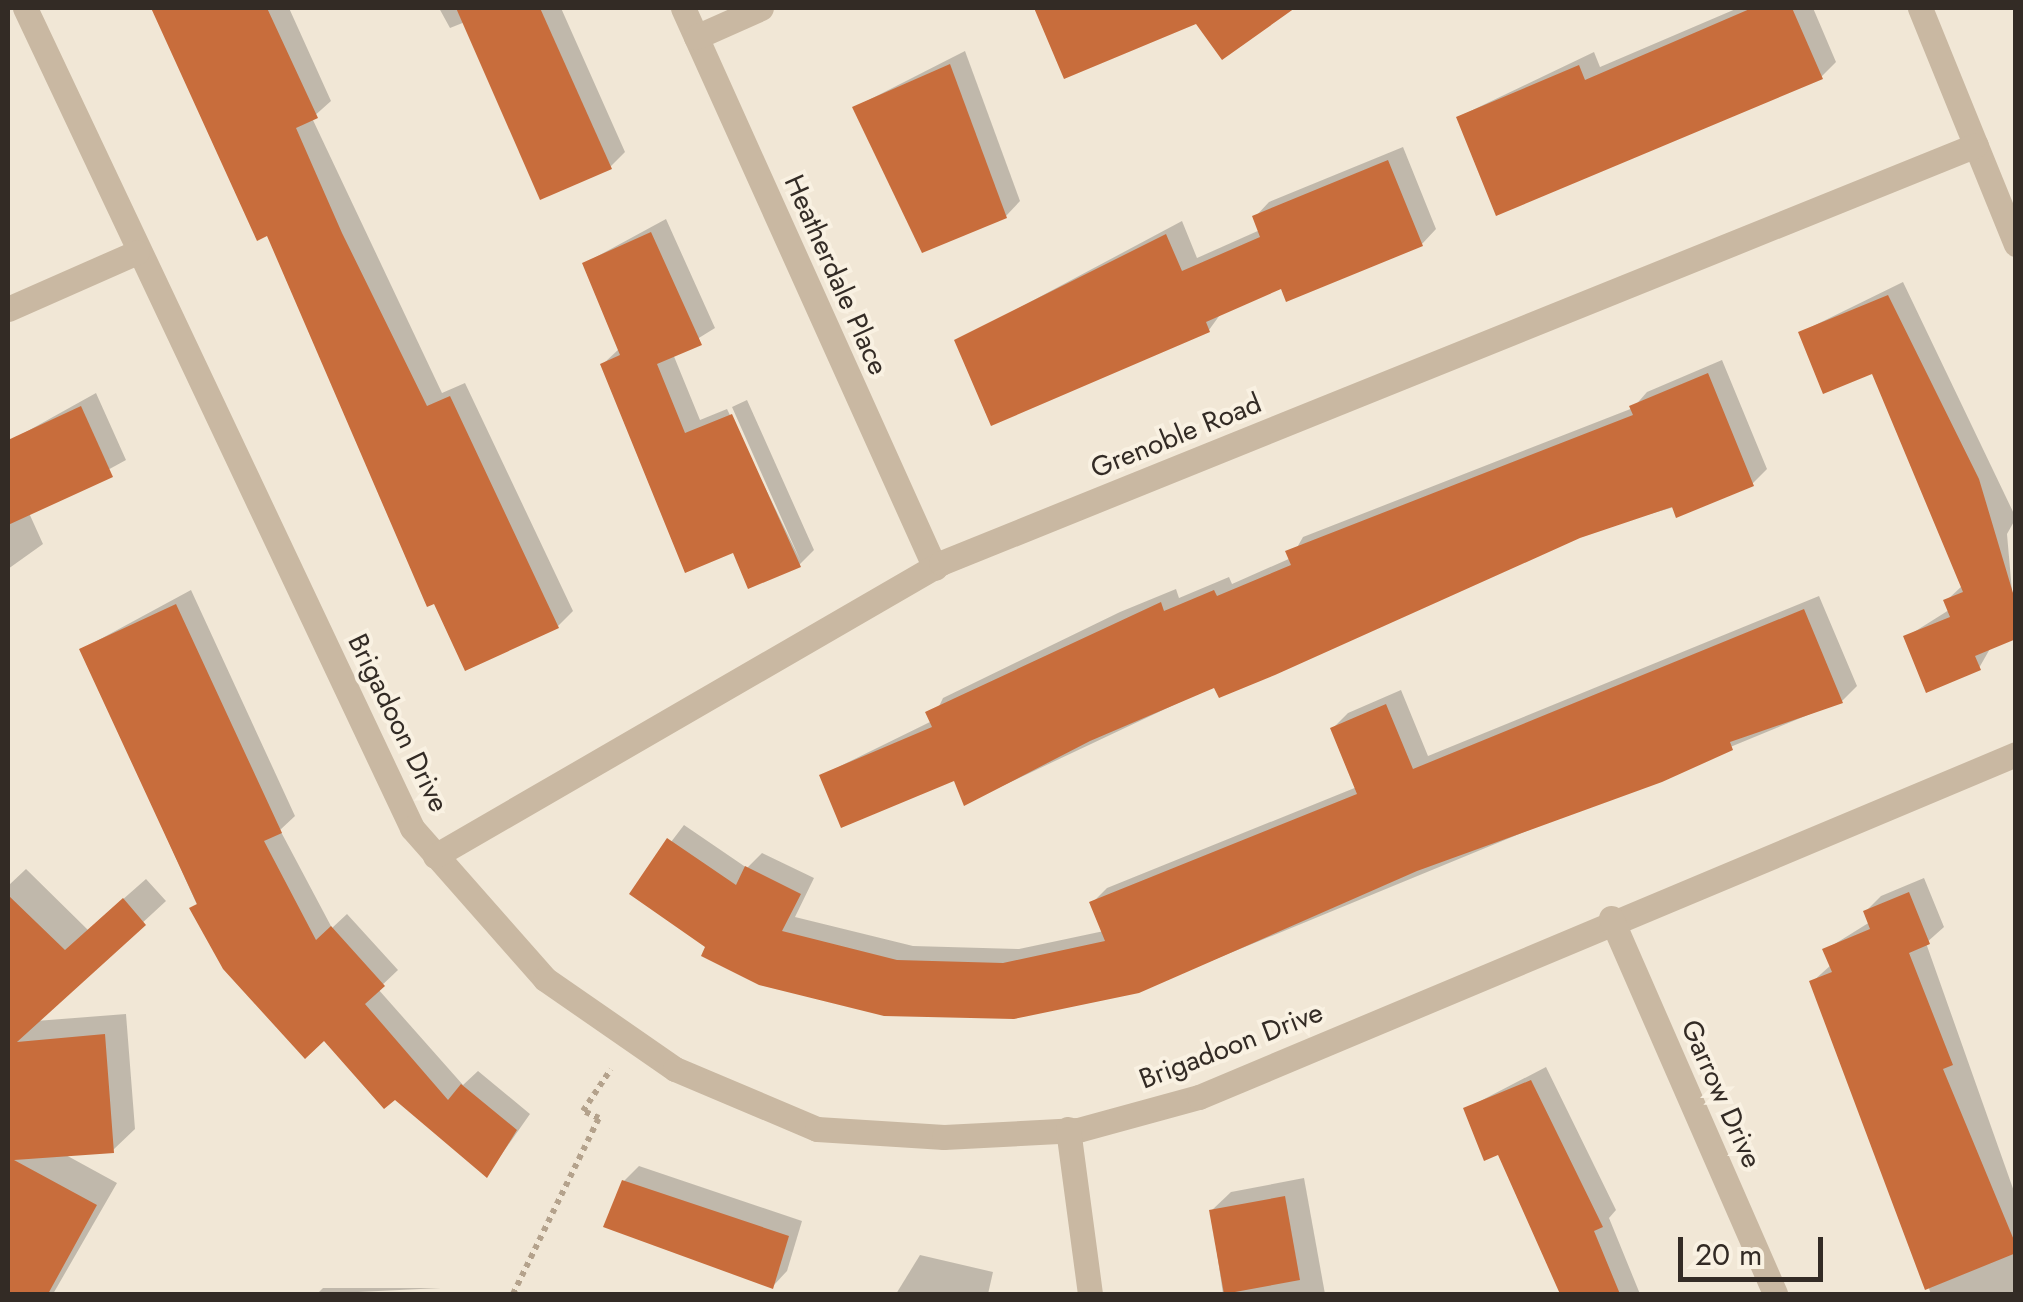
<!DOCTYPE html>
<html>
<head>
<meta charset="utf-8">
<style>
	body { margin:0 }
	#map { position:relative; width:2023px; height:1302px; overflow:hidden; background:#f1e7d6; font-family:Jost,sans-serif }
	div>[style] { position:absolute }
	.shadow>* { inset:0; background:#0003 }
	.building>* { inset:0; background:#c86d3c }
	.path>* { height:6px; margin-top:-3px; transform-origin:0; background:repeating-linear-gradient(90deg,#b4a28c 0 5px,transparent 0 10px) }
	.minor>* { height:25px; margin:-12.5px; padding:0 12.5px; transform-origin:12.5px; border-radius:12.5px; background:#c9b8a2 }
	span { translate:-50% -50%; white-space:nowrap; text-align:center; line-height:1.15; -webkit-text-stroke:8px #f9f1e2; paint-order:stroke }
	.street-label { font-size:28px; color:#332b25 }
	.frame { position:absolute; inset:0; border:10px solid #332b25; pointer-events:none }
	.scale { position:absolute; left:1678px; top:1237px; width:145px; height:45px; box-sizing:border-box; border:5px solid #332b25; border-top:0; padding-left:12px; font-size:30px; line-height:35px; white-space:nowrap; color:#332b25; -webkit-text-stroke:8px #f9f1e2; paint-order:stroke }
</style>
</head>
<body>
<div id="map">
	<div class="shadow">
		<i style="clip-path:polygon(159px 8px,289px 8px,331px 101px,312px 118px,442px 393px,465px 383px,573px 611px,558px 626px,269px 233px,259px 237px)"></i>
		<i style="clip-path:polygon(439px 8px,561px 8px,625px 152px,610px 167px,465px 22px,450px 28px)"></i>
		<i style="clip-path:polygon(1048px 8px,1149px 8px,1158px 29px,1040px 16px)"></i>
		<i style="clip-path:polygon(1187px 8px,1290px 8px,1223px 57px)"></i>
		<i style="clip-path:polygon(1738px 8px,1813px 8px,1836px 62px,1821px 77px,1458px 117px,1594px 52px,1600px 67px)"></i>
		<i style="clip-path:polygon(965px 51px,1020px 201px,1006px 216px,855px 107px)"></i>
		<i style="clip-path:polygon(1403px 147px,1436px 229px,1422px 244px,1282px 286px,1222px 312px,1209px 330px,957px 341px,1182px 221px,1197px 258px,1260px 230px,1255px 217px,1269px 202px)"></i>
		<i style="clip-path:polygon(666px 219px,715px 328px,673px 354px,700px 420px,727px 409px,801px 562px,732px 407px,747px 400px,814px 550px,799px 565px,735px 550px,603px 364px,620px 348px,585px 263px)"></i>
		<i style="clip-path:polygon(1903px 282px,2016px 518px,2007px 534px,2016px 637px,1991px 647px,1979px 668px,1906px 637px,1949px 610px,1946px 601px,1963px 585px,1874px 371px,1801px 332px)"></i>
		<i style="clip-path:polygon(1722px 360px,1767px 469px,1752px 484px,1579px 535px,1216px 685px,966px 803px,955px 778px,822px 775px,932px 721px,943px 698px,1120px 612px,1176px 589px,1179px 598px,1229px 577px,1232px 584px,1291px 558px,1303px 537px,1633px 408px,1647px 392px)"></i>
		<i style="clip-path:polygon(96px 393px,126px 460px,29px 513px,43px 544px,8px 569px,8px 442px)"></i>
		<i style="clip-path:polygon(191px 590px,295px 816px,280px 830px,332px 928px,347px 914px,398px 970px,378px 989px,463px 1085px,478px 1071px,530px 1114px,487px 1175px,325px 1037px,225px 967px,82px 649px)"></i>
		<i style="clip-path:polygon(1819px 596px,1857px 686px,1842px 701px,1138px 991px,708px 946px,632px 893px,684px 825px,747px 868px,762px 853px,814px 878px,795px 917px,913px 946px,1019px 949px,1104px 931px,1092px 903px,1107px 888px,1357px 787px,1333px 728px,1348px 713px,1401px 690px,1428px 756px)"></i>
		<i style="clip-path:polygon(26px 869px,88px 930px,146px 879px,166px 901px,36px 1021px,126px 1014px,135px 1129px,113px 1150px,64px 1154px,117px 1183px,53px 1294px,8px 1293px,8px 886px)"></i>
		<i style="clip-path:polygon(1924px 878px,1944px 927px,1926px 943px,2016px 1197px,2016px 1294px,1931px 1294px,1812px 982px,1831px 965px,1825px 950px,1870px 922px,1866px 911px,1881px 896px)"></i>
		<i style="clip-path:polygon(1546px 1067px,1616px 1210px,1609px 1218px,1640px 1294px,1566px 1294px,1499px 1152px,1465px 1109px)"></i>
		<i style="clip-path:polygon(639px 1166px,802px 1221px,787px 1271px,773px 1286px,624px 1181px)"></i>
		<i style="clip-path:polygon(1304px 1178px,1325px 1294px,1223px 1294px,1211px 1211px,1231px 1192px)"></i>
		<i style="clip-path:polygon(920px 1255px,993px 1272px,988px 1294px,896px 1294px)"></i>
		<i style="clip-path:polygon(323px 1288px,441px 1288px,317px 1294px)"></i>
	</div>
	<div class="building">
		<i style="clip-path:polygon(151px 8px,267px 8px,318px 118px,296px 128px,342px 233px,427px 406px,450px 396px,559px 628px,465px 671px,434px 604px,427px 607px,267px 236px,257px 241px)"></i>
		<i style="clip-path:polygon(456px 8px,540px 8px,612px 169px,540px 200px)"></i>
		<i style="clip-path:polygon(1034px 8px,1295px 8px,1222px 60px,1196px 24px,1064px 79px)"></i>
		<i style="clip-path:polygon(1752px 8px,1792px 8px,1823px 79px,1496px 216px,1456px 117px,1579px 65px,1585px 80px)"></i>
		<i style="clip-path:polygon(950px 64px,1007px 218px,922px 253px,852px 107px)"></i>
		<i style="clip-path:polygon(1388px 160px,1423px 246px,1286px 302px,1281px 289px,1206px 322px,1210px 332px,991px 426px,954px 340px,1166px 234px,1182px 271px,1260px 237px,1252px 216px)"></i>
		<i style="clip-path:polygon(651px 232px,702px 345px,657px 364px,685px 433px,732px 414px,801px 567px,748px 589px,733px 553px,685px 573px,600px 364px,620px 355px,582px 263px)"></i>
		<i style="clip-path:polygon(1888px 295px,1979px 479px,2016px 603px,2016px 639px,1975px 656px,1981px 670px,1926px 693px,1903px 636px,1950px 617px,1943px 600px,1963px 592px,1872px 374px,1823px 394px,1798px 332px)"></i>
		<i style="clip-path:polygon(1708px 373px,1754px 486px,1676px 518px,1672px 507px,1580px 538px,1275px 675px,1219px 698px,1214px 688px,1090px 741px,964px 806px,954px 781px,841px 828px,819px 775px,932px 727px,925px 712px,1161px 602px,1164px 611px,1214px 590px,1217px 596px,1291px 565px,1285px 551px,1633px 415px,1629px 406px)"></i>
		<i style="clip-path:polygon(81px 406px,113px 477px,8px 525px,8px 440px)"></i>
		<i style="clip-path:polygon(176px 604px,282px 833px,264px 841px,316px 940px,331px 926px,385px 986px,365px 1004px,448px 1100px,461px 1084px,517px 1130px,487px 1178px,395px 1100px,384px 1109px,324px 1041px,305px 1059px,223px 969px,189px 908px,197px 904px,79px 649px)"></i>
		<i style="clip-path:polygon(1804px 609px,1843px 703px,1730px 742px,1733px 750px,1662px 782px,1417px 871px,1139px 993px,1014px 1019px,884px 1016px,759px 985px,701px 956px,705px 947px,629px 894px,667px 838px,736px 885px,745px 866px,801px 894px,782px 931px,897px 960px,1003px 963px,1105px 941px,1089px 902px,1357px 794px,1330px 728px,1386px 704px,1413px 769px)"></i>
		<i style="clip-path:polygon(1909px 892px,1930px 944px,1909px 953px,1953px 1065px,1943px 1069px,2016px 1245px,2016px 1253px,1925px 1290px,1809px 981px,1832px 972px,1822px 949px,1870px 929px,1863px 911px)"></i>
		<i style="clip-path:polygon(8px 895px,65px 950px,123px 898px,146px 925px,17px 1042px,105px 1034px,114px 1153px,14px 1160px,97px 1205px,48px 1294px,8px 1294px)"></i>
		<i style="clip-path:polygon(1531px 1080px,1603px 1227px,1594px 1231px,1620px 1294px,1560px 1294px,1498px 1155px,1484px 1161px,1463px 1108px)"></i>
		<i style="clip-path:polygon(622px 1180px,789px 1236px,773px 1289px,603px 1227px)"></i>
		<i style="clip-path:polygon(1285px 1196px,1300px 1280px,1224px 1294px,1209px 1210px)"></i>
	</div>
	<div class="path">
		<i style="left:513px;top:1294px;width:196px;rotate:-64deg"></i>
		<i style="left:599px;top:1118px;width:17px;rotate:-156deg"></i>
		<i style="left:583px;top:1111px;width:50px;rotate:-56.3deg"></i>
	</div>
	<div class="minor">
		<i style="left:25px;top:8px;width:907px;rotate:64.73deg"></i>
		<i style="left:412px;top:828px;width:201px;rotate:48.6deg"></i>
		<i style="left:545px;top:979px;width:158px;rotate:34.7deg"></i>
		<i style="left:675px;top:1069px;width:154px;rotate:22.9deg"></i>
		<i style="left:817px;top:1129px;width:127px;rotate:3.6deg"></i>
		<i style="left:944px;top:1137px;width:134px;rotate:-3deg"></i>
		<i style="left:1078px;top:1130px;width:125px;rotate:-15.3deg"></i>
		<i style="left:1199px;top:1097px;width:886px;rotate:-22.77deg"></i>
		<i style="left:683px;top:8px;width:614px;rotate:65.77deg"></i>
		<i style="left:1920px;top:8px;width:255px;rotate:67.9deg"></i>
		<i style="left:696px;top:37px;width:71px;rotate:-24deg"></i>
		<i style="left:8px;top:309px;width:141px;rotate:-23.8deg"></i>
		<i style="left:435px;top:856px;width:585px;rotate:-30.07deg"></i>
		<i style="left:941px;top:563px;width:1116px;rotate:-21.99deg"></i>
		<i style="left:1611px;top:918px;width:410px;rotate:66.4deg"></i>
		<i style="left:1068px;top:1129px;width:166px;rotate:82.4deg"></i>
	</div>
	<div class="street-label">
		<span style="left:836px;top:275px;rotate:66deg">Heatherdale Place</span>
		<span style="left:1176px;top:436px;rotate:-22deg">Grenoble Road</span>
		<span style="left:398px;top:723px;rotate:64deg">Brigadoon Drive</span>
		<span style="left:1231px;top:1046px;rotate:-21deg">Brigadoon Drive</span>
		<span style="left:1721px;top:1094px;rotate:66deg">Garrow Drive</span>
	</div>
	<div class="frame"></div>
	<div class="scale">20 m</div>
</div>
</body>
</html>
